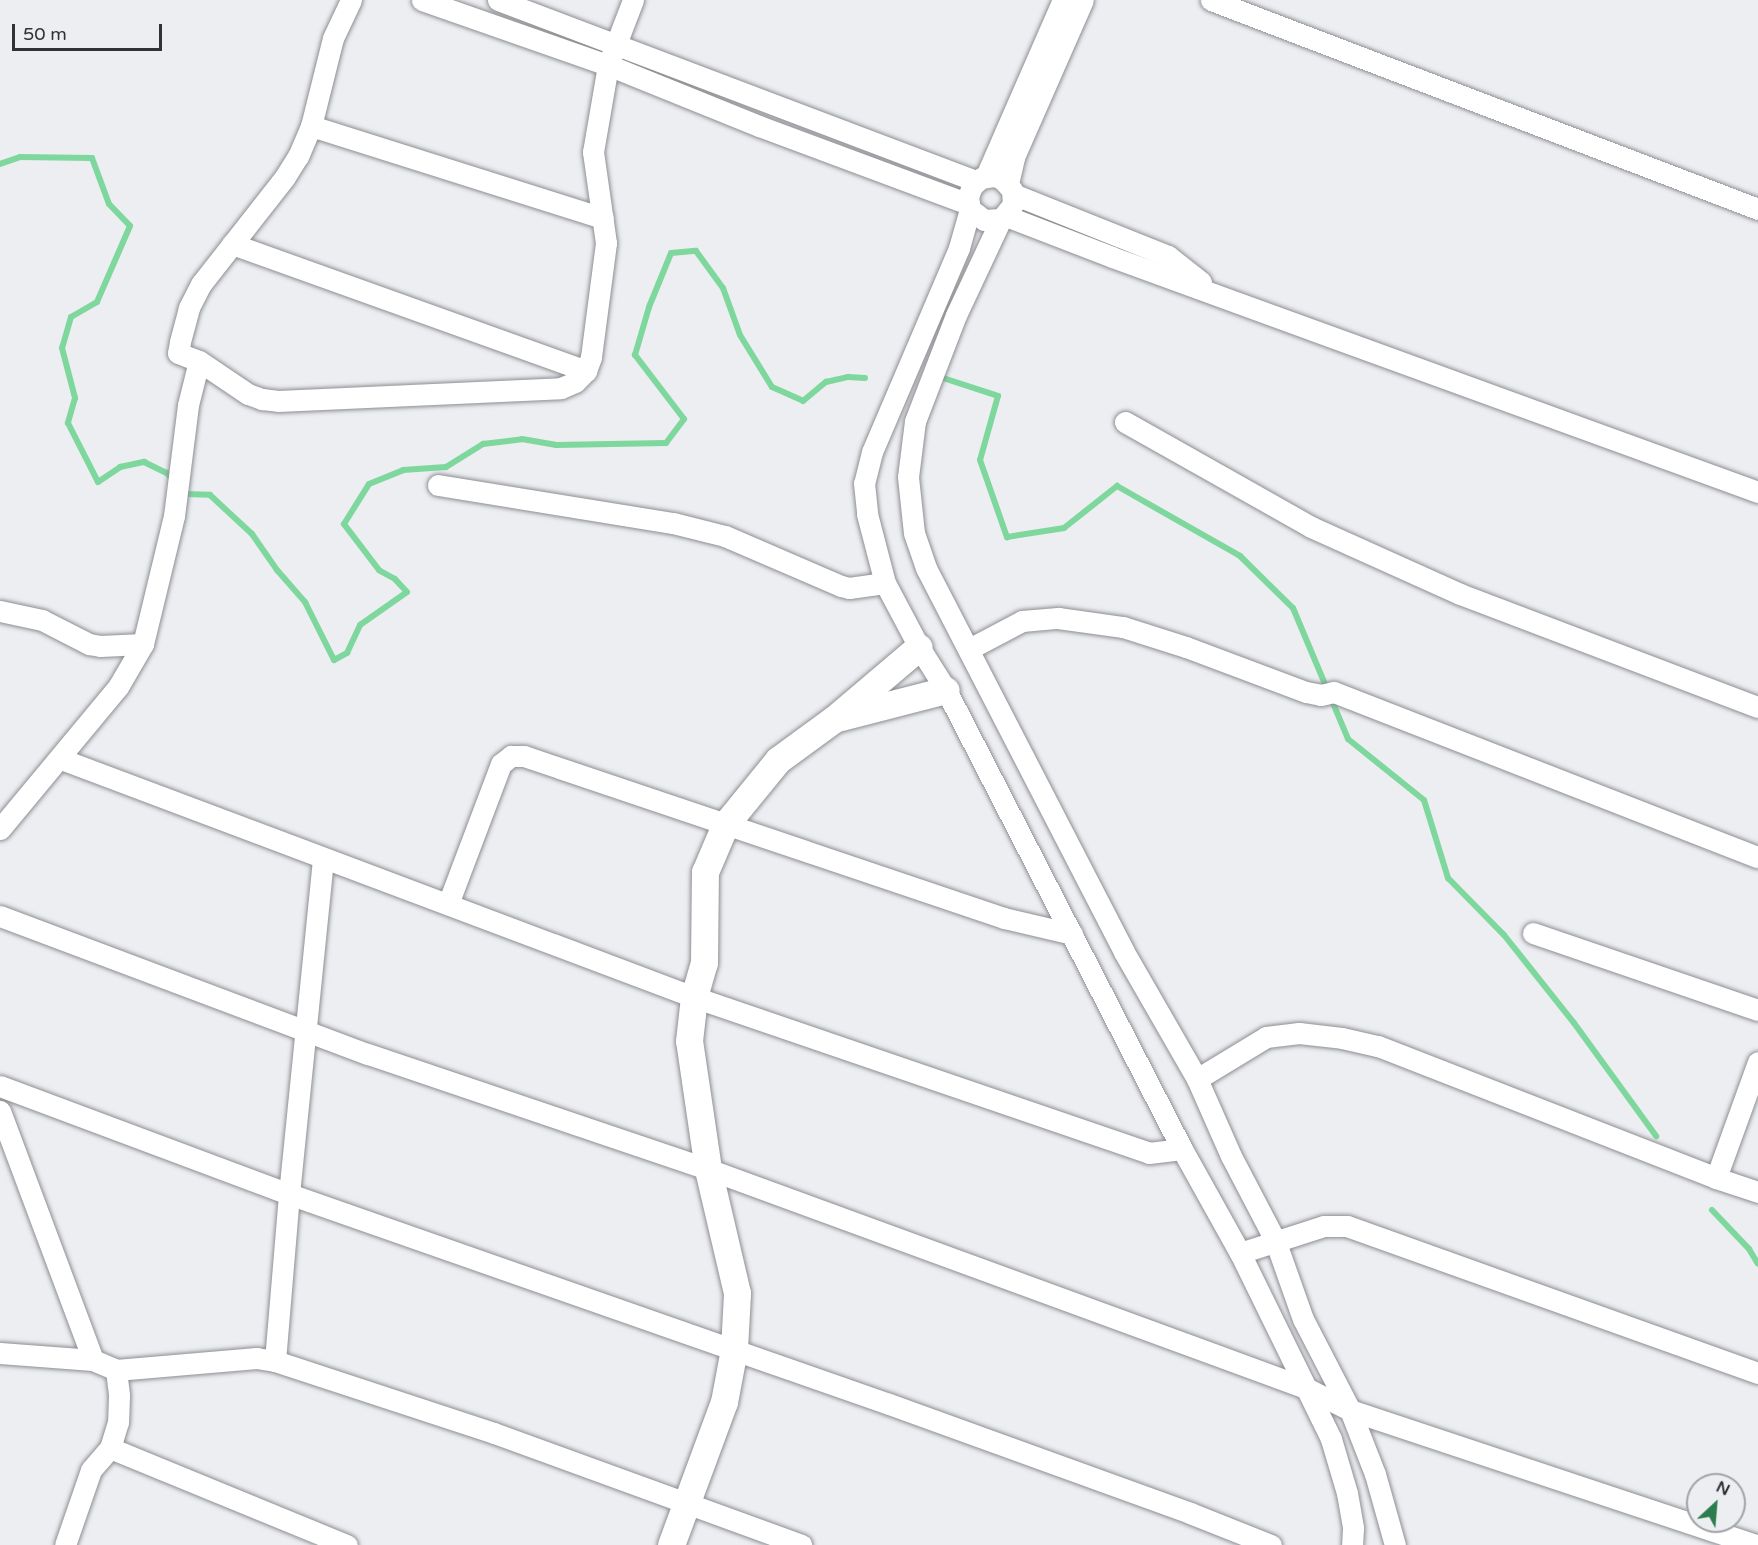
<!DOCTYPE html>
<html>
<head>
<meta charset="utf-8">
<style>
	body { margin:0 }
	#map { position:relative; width:1758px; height:1545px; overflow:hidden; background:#eceef2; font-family:"Varela Round",sans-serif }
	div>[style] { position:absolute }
	.stream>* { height:6px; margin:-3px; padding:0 3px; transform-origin:3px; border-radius:3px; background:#7ed79c }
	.roads { filter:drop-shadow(0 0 2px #8d8e92) drop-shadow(0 0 2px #8d8e92) }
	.minor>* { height:21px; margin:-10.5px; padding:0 10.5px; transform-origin:10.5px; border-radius:10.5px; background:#fff }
	.tertiary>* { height:27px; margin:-13.5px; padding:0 13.5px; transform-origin:13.5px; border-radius:13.5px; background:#fff }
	span { translate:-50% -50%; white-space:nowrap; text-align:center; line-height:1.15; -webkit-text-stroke:4.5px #eceef2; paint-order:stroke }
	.north { position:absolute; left:1686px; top:1473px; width:60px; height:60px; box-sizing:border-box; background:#eceef2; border:2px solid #a2a3a6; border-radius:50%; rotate:26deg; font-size:16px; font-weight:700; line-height:24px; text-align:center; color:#323234 }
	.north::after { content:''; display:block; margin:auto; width:21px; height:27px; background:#2c7c4d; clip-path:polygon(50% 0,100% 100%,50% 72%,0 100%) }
	.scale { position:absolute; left:12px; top:24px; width:150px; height:27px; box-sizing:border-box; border:3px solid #323234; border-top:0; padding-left:8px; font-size:18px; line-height:21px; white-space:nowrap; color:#323234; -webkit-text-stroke:4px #eceef2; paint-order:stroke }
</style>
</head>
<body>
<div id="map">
	<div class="stream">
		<i style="left:0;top:164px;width:21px;rotate:-19deg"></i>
		<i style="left:20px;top:157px;width:72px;rotate:0.8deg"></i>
		<i style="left:92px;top:158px;width:49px;rotate:69.7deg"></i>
		<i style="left:109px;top:204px;width:30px;rotate:46deg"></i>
		<i style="left:130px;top:226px;width:83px;rotate:113.5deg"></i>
		<i style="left:97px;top:302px;width:30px;rotate:150deg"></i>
		<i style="left:71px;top:317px;width:32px;rotate:106deg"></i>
		<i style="left:62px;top:348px;width:52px;rotate:75.4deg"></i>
		<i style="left:75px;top:398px;width:26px;rotate:106deg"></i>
		<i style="left:68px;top:423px;width:66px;rotate:63deg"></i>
		<i style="left:98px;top:482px;width:27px;rotate:-34deg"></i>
		<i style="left:120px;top:467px;width:25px;rotate:-12deg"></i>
		<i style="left:144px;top:462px;width:25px;rotate:26deg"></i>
		<i style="left:167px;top:473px;width:11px;rotate:49deg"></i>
		<i style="left:940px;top:377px;width:61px;rotate:18.1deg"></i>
		<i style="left:998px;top:396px;width:66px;rotate:105.7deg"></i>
		<i style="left:980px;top:460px;width:82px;rotate:70.7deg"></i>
		<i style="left:1007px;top:537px;width:58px;rotate:-9deg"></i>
		<i style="left:1064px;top:528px;width:68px;rotate:-38.4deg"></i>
		<i style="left:1117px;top:486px;width:142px;rotate:29.6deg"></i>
		<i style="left:1240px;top:556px;width:74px;rotate:44.5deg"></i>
		<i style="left:1293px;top:608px;width:142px;rotate:67.2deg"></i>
		<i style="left:1348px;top:739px;width:97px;rotate:38.8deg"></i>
		<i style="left:1424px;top:800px;width:82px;rotate:72.9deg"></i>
		<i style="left:1448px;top:878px;width:80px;rotate:45.5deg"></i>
		<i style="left:1504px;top:935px;width:112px;rotate:51.5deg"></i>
		<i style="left:1574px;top:1023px;width:140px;rotate:54deg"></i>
		<i style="left:183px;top:491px;width:4px;rotate:56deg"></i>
		<i style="left:185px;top:494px;width:25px;rotate:2deg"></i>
		<i style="left:210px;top:495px;width:57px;rotate:42.9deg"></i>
		<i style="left:252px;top:534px;width:44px;rotate:55.2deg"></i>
		<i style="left:277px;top:570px;width:43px;rotate:48.8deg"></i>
		<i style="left:305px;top:602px;width:65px;rotate:63.4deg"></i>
		<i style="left:334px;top:660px;width:15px;rotate:-28deg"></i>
		<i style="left:347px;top:653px;width:31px;rotate:-65deg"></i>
		<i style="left:360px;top:625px;width:57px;rotate:-35.1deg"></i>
		<i style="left:407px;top:592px;width:18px;rotate:-133deg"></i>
		<i style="left:395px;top:579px;width:18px;rotate:-151deg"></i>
		<i style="left:379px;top:570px;width:58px;rotate:-127.3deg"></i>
		<i style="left:344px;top:524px;width:47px;rotate:-58deg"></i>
		<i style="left:369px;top:484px;width:37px;rotate:-22deg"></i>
		<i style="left:403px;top:470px;width:43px;rotate:-4deg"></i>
		<i style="left:446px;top:467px;width:44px;rotate:-31.9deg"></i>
		<i style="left:483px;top:444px;width:39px;rotate:-7deg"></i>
		<i style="left:522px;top:439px;width:35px;rotate:10deg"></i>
		<i style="left:556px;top:445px;width:110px;rotate:-1deg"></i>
		<i style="left:666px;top:443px;width:30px;rotate:-53deg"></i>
		<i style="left:684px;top:419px;width:81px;rotate:-127.4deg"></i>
		<i style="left:635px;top:355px;width:50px;rotate:-73.7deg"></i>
		<i style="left:649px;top:307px;width:58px;rotate:-67.8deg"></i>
		<i style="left:671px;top:253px;width:25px;rotate:-5deg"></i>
		<i style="left:696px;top:251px;width:46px;rotate:53.9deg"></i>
		<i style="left:723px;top:288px;width:50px;rotate:70.1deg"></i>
		<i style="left:740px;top:335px;width:61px;rotate:58.4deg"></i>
		<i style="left:772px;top:387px;width:34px;rotate:24deg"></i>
		<i style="left:803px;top:401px;width:30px;rotate:-40deg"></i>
		<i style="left:826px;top:382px;width:23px;rotate:-13deg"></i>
		<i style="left:848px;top:377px;width:17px;rotate:3deg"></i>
		<i style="left:1712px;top:1210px;width:54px;rotate:46.5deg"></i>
		<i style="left:1749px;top:1249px;width:17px;rotate:59deg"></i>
	</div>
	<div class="roads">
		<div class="minor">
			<i style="left:351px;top:0;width:42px;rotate:115.3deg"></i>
			<i style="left:333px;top:38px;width:91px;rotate:104deg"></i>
			<i style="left:311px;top:126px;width:33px;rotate:113deg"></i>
			<i style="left:298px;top:156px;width:25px;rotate:122deg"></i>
			<i style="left:285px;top:177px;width:136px;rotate:128.1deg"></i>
			<i style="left:201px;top:284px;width:27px;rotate:117deg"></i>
			<i style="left:189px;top:308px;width:35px;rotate:105deg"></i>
			<i style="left:180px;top:342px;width:11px;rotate:100deg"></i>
			<i style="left:178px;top:353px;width:22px;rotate:21deg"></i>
			<i style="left:199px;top:361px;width:59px;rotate:34deg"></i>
			<i style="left:248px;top:394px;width:15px;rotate:20deg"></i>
			<i style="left:262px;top:399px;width:16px;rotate:7deg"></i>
			<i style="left:278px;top:401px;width:283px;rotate:-2.6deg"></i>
			<i style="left:561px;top:388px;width:15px;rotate:-23deg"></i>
			<i style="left:575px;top:382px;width:16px;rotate:-45deg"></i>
			<i style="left:586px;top:371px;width:15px;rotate:-70deg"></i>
			<i style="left:591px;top:357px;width:115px;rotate:-82.5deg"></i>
			<i style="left:606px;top:243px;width:92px;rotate:-98.1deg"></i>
			<i style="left:593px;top:152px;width:88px;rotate:-80.2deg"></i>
			<i style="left:608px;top:65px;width:70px;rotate:-69deg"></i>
			<i style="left:422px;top:0;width:197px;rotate:19.3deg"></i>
			<i style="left:608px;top:65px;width:163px;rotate:22deg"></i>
			<i style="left:759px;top:126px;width:224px;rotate:20.4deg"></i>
			<i style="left:498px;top:0;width:511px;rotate:20.74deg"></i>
			<i style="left:1211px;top:0;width:586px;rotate:20.91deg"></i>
			<i style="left:311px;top:126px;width:306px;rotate:17.5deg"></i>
			<i style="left:986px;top:176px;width:192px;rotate:-66.4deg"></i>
			<i style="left:1008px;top:184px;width:28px;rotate:-77deg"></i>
			<i style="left:1014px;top:157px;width:171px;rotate:-66.3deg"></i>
			<i style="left:1013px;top:194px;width:167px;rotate:21.8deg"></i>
			<i style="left:1168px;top:256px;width:42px;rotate:38.2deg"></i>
			<i style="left:970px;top:209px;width:18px;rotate:38deg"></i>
			<i style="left:984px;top:220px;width:17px;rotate:-3deg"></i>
			<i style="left:1001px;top:219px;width:19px;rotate:-51deg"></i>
			<i style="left:1013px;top:204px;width:14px;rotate:-94deg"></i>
			<i style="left:1012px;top:190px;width:15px;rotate:-132deg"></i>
			<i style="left:1002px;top:179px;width:9px;rotate:-159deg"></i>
			<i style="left:994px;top:176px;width:13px;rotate:171deg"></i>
			<i style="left:981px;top:178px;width:12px;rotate:138deg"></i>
			<i style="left:972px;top:186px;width:12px;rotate:110deg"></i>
			<i style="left:968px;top:197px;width:12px;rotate:81deg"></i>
			<i style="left:970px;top:209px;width:41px;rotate:105.8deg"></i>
			<i style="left:959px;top:248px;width:222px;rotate:113.1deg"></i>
			<i style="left:872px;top:452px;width:32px;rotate:104deg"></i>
			<i style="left:864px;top:483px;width:31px;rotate:84deg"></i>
			<i style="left:867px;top:514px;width:71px;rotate:75.4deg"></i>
			<i style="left:885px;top:583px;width:72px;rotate:62deg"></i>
			<i style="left:919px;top:647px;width:51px;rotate:57.9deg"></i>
			<i style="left:946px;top:690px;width:516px;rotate:62.79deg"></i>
			<i style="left:1182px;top:1149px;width:119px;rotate:60.9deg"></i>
			<i style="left:1240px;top:1253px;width:207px;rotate:63.9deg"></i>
			<i style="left:1331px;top:1439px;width:56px;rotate:73.5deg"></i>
			<i style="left:1347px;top:1493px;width:36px;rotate:80deg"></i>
			<i style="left:1353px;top:1528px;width:17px;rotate:93deg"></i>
			<i style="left:1006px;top:216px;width:114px;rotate:21.1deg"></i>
			<i style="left:1112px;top:257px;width:687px;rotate:19.99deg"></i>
			<i style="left:1001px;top:219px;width:106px;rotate:115.1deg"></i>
			<i style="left:956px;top:315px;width:114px;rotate:111.1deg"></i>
			<i style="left:915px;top:421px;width:56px;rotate:97.1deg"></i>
			<i style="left:908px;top:477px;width:56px;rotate:83.9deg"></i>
			<i style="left:914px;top:533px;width:37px;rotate:71deg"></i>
			<i style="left:926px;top:568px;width:432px;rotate:62.7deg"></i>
			<i style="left:1124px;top:952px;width:146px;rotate:60.1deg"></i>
			<i style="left:1197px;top:1079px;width:84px;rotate:66.2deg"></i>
			<i style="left:1231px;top:1156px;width:95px;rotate:62.4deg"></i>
			<i style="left:1275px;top:1240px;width:84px;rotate:70.5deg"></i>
			<i style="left:1303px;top:1319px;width:102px;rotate:62.7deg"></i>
			<i style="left:1350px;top:1410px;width:69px;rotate:68.7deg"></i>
			<i style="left:1375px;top:1474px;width:74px;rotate:74.3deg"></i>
			<i style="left:232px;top:244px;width:376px;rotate:19.7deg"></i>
			<i style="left:1125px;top:422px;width:214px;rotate:29.4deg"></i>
			<i style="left:1311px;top:527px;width:163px;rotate:24.2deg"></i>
			<i style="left:1460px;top:594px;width:319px;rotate:20.8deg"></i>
			<i style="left:438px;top:485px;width:238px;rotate:9.2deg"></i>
			<i style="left:673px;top:523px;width:54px;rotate:14deg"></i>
			<i style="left:725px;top:536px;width:126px;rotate:23.3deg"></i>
			<i style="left:841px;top:586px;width:8px;rotate:14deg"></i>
			<i style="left:849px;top:588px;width:36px;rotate:-8deg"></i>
			<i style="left:0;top:611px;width:43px;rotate:12.1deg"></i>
			<i style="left:42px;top:620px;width:53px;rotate:27.1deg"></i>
			<i style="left:89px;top:644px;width:11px;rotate:10deg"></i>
			<i style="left:100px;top:646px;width:43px;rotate:-2.7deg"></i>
			<i style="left:969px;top:649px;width:60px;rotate:-27.8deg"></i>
			<i style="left:1022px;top:621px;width:36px;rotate:-5deg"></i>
			<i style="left:1058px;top:618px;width:66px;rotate:7.9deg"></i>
			<i style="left:1123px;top:627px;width:66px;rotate:17.6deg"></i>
			<i style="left:1186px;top:647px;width:128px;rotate:20.6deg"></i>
			<i style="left:1306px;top:692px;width:15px;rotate:11deg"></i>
			<i style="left:1321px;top:695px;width:13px;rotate:-13deg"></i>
			<i style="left:1334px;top:692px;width:455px;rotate:21.3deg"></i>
			<i style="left:61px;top:759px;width:676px;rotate:20.61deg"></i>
			<i style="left:694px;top:997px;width:481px;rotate:18.9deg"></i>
			<i style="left:1149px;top:1153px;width:33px;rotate:-7deg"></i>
			<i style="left:0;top:829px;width:185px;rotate:-50.3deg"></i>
			<i style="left:118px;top:687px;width:50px;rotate:-59.8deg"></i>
			<i style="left:143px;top:644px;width:132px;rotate:-76.4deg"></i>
			<i style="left:174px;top:516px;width:112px;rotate:-82.8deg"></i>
			<i style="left:188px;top:405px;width:45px;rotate:-76deg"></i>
			<i style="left:448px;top:904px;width:150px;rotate:-69.3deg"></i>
			<i style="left:501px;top:764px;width:13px;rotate:-39deg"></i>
			<i style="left:511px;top:756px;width:13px"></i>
			<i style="left:524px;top:756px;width:507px;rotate:18.65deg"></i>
			<i style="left:1004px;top:918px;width:70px;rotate:13.2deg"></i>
			<i style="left:0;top:916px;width:393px;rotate:20.6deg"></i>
			<i style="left:368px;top:1054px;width:359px;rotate:18.7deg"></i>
			<i style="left:708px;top:1169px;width:637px;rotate:20.11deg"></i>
			<i style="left:1306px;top:1388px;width:49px;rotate:26.6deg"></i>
			<i style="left:1350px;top:1410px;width:429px;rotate:18.4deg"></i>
			<i style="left:1533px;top:933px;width:238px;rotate:18.9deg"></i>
			<i style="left:1197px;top:1079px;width:81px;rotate:-31.3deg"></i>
			<i style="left:1266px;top:1037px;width:33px;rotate:-7deg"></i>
			<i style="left:1299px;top:1033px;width:43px;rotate:6.6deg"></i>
			<i style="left:1342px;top:1038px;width:37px;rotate:13deg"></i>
			<i style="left:1378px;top:1046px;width:363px;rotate:21.3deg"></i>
			<i style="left:1716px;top:1178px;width:44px;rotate:18.4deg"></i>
			<i style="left:0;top:1086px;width:309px;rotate:20.5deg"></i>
			<i style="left:289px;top:1194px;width:636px;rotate:19.29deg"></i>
			<i style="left:889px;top:1404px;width:320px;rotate:19.9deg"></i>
			<i style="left:1190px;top:1513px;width:87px;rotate:21.6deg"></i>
			<i style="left:0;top:1111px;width:266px;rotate:69.5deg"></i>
			<i style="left:93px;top:1360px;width:25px;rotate:23deg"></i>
			<i style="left:116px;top:1370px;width:26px;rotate:83deg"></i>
			<i style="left:119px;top:1396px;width:26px;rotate:92deg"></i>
			<i style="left:118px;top:1422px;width:27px;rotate:107deg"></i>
			<i style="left:110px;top:1448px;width:29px;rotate:131deg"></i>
			<i style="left:91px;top:1470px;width:79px;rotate:109.1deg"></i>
			<i style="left:1716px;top:1178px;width:123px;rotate:-70.1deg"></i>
			<i style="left:1240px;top:1253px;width:88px;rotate:-17.8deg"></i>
			<i style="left:1324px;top:1226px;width:23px"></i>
			<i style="left:1347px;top:1226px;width:436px;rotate:19.7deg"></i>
			<i style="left:0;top:1353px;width:93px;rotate:4.3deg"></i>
			<i style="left:275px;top:1361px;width:168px;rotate:-85.2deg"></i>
			<i style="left:289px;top:1194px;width:337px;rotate:-84.2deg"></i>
			<i style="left:116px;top:1370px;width:141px;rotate:-4.9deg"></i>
			<i style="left:256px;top:1358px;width:19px;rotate:9deg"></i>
			<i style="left:275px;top:1361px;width:231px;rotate:18.2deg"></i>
			<i style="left:494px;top:1433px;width:327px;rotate:20deg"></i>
			<i style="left:110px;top:1448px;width:256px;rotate:22.3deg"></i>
		</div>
		<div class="tertiary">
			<i style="left:841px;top:717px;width:108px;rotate:-14.4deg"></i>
			<i style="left:671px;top:1545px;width:153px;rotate:-69.7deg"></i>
			<i style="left:724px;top:1402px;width:54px;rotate:-79.3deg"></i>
			<i style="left:734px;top:1349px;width:56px;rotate:-86.9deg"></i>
			<i style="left:737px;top:1293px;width:127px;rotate:-103.2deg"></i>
			<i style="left:708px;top:1169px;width:129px;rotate:-98.4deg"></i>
			<i style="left:689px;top:1041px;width:44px;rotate:-83.5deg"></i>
			<i style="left:694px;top:997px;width:35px;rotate:-74deg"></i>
			<i style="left:704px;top:963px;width:91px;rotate:-89.4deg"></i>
			<i style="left:705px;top:872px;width:51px;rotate:-66.9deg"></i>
			<i style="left:725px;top:825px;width:84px;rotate:-50.8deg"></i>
			<i style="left:778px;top:760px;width:69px;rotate:-36.2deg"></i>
			<i style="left:834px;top:719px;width:111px;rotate:-40.3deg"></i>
		</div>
	</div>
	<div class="north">N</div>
	<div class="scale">50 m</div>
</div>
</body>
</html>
